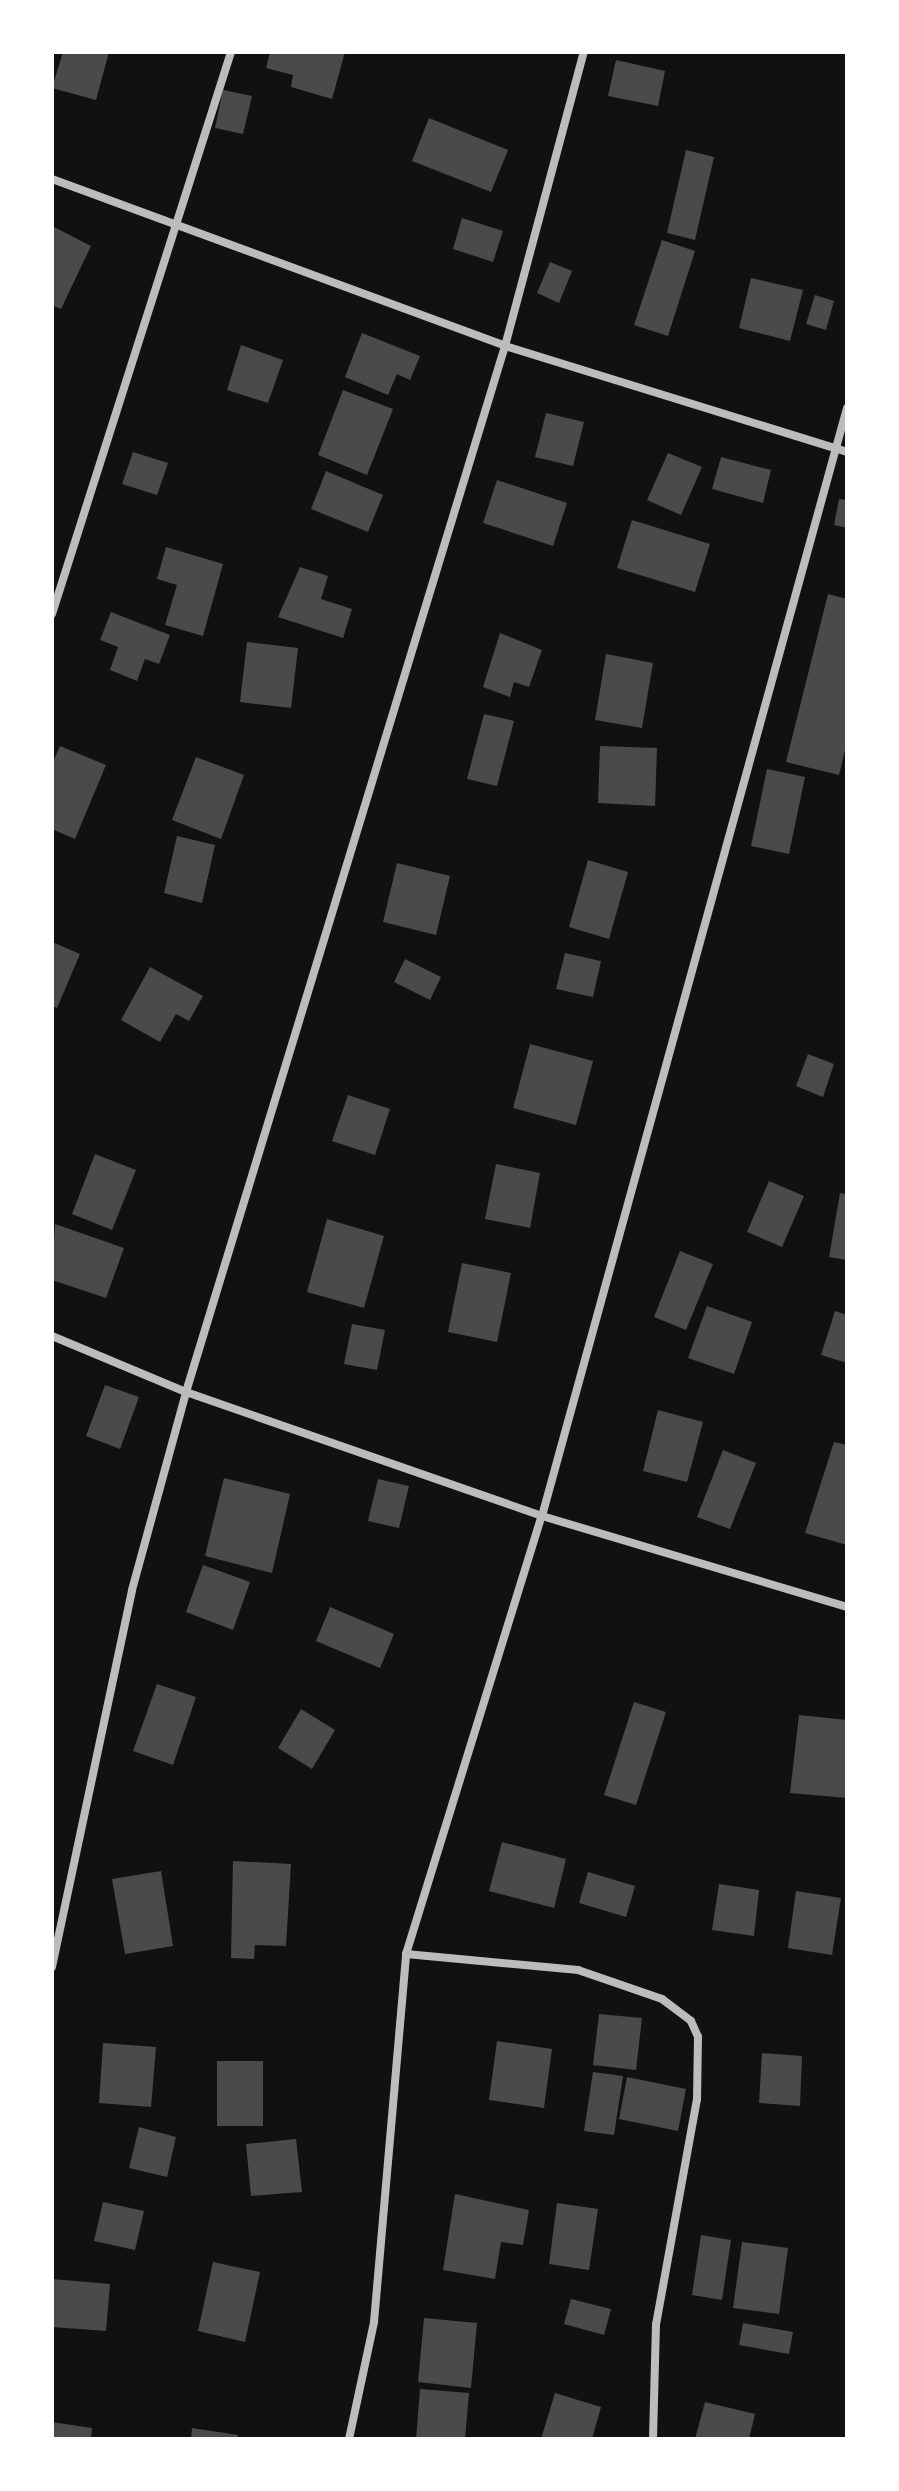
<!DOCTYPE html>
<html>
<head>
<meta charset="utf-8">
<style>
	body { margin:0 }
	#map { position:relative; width:899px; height:2491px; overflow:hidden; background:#111; font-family:"Roboto Condensed",sans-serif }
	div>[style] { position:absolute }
	.building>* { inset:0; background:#4a4a4a }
	.minor>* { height:8px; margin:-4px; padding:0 4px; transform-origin:4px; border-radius:4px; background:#bcbcbc }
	span { translate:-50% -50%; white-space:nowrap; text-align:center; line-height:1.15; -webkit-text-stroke:6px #fff; paint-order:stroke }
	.frame { position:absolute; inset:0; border:54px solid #fff; pointer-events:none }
</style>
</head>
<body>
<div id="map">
	<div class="building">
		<i style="clip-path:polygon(63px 52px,109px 52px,96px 100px,52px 88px)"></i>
		<i style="clip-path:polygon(270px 52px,345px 52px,332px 99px,291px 87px,293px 75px,266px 68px)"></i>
		<i style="clip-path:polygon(616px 60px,665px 71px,658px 106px,608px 96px)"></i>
		<i style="clip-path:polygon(223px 90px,252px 96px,243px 134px,215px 128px)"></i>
		<i style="clip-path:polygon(429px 118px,508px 150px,491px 192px,412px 161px)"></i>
		<i style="clip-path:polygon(686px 150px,714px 157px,695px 240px,667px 233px)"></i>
		<i style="clip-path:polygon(462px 218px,503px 231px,493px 262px,453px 249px)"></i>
		<i style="clip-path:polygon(52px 226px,91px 246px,61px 309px,52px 305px)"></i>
		<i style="clip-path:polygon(662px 240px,695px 251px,668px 336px,634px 325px)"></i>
		<i style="clip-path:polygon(550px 262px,572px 271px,559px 303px,537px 293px)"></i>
		<i style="clip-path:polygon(751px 278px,803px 290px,790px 341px,739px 328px)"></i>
		<i style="clip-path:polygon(815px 295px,834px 301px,826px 330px,806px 324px)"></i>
		<i style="clip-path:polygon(362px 333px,420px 356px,410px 380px,397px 374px,388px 395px,345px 377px)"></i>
		<i style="clip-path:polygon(241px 345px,283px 360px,268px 403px,227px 390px)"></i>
		<i style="clip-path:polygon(343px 390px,393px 409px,367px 475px,318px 455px)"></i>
		<i style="clip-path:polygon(546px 413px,584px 422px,573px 466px,535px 457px)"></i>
		<i style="clip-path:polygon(133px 452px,168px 463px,157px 495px,122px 484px)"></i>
		<i style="clip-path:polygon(668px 453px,702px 467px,681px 515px,647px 500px)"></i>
		<i style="clip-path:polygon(721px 457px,771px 470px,763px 503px,712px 489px)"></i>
		<i style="clip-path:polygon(326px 471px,383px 495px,368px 532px,311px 509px)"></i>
		<i style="clip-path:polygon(497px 480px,567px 503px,553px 546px,483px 523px)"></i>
		<i style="clip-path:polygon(839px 499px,847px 500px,847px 528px,834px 525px)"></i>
		<i style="clip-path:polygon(632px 520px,710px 544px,695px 592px,617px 568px)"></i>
		<i style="clip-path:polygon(166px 547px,223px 564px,203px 636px,165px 625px,177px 585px,157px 579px)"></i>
		<i style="clip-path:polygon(300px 567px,328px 576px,321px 599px,352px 609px,343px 638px,278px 617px)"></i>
		<i style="clip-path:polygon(828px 594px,847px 599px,847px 742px,839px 775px,786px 762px)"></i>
		<i style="clip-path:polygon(111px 612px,170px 635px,159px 664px,145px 659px,137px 681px,110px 670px,118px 647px,100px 640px)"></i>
		<i style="clip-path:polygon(500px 633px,542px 650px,529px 687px,514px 682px,510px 697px,483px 687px)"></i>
		<i style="clip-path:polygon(247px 642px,298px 648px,291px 708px,240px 702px)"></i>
		<i style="clip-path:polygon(606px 654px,653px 663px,642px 728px,595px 720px)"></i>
		<i style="clip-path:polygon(484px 714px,514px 721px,497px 786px,467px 779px)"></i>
		<i style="clip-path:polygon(60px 746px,106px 765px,75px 839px,52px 829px,52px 764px)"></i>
		<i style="clip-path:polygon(600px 746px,657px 748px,655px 806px,598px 803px)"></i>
		<i style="clip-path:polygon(196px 757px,244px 775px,221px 839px,172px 820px)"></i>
		<i style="clip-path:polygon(767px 769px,805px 777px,789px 854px,751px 846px)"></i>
		<i style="clip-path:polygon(177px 836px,215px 845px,202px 903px,164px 893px)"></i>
		<i style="clip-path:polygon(588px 860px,628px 872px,609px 939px,569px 927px)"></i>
		<i style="clip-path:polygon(397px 863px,450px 876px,436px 935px,383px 922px)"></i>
		<i style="clip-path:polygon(52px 942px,80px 954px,57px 1008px,52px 1006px)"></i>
		<i style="clip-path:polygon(565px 953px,601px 961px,593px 997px,556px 989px)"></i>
		<i style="clip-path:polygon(405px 959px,441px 977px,430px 1000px,394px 982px)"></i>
		<i style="clip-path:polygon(150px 967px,203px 996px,189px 1021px,176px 1014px,160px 1042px,121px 1020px)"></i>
		<i style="clip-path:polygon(530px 1044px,593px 1061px,576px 1125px,513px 1108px)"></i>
		<i style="clip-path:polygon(808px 1054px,834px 1064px,823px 1097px,796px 1086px)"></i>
		<i style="clip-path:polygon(348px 1095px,390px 1109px,375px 1155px,332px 1141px)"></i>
		<i style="clip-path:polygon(95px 1154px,136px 1170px,112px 1230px,72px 1214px)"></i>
		<i style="clip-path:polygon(496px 1164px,540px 1173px,530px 1228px,485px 1219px)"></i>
		<i style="clip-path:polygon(769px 1181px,804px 1196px,782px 1247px,747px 1232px)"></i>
		<i style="clip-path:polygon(840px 1193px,847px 1194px,847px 1260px,829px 1257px)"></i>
		<i style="clip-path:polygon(327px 1219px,384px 1236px,364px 1308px,307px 1292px)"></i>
		<i style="clip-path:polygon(55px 1224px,124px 1248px,106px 1298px,52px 1280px)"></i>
		<i style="clip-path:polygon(680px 1251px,713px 1264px,686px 1330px,654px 1317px)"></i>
		<i style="clip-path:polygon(462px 1263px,511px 1273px,497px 1342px,448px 1332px)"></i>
		<i style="clip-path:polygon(707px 1306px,752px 1322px,734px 1374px,688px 1358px)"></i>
		<i style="clip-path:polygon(835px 1311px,847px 1315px,847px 1363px,821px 1355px)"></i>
		<i style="clip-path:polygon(352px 1324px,385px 1330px,377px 1370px,344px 1364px)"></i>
		<i style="clip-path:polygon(105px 1385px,139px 1397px,120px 1449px,86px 1436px)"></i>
		<i style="clip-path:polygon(658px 1410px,703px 1422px,687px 1482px,643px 1471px)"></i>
		<i style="clip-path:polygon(834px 1442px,847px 1445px,847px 1545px,805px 1533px)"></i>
		<i style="clip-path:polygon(723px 1450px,756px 1463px,730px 1529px,697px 1517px)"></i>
		<i style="clip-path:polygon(224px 1478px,290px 1494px,272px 1573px,205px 1556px)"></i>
		<i style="clip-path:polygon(378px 1479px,409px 1486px,399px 1528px,368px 1521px)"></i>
		<i style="clip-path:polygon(203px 1565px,250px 1582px,233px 1630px,186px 1612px)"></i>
		<i style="clip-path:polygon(330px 1607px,394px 1634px,380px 1668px,316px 1641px)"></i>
		<i style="clip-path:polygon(157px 1684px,196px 1697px,173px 1765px,133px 1751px)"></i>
		<i style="clip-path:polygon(634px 1702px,666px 1712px,636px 1805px,604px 1795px)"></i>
		<i style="clip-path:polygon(301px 1709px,335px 1730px,312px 1769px,278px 1748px)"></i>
		<i style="clip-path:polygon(799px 1715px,847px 1720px,847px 1798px,790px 1793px)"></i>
		<i style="clip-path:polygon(502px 1842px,566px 1859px,554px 1908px,489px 1891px)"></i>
		<i style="clip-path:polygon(233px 1861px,291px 1864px,286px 1946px,255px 1945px,254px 1959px,231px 1958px)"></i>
		<i style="clip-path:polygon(161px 1871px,173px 1946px,125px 1954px,112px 1879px)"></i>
		<i style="clip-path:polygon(588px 1872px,635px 1886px,626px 1917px,579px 1903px)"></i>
		<i style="clip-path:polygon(719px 1884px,759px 1890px,754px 1936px,712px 1930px)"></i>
		<i style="clip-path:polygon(796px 1891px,841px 1898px,832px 1955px,788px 1948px)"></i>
		<i style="clip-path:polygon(599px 2014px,642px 2018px,636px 2070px,593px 2065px)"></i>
		<i style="clip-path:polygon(497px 2041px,552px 2049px,544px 2108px,489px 2100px)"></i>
		<i style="clip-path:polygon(103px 2043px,156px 2047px,151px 2107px,99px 2103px)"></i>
		<i style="clip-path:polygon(762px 2053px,802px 2056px,800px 2106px,759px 2103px)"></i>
		<i style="clip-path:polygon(217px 2061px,263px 2061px,263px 2126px,217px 2126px)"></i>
		<i style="clip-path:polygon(593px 2072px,623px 2076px,614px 2135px,584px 2131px)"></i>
		<i style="clip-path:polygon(627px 2077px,686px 2089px,678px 2131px,619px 2119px)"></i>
		<i style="clip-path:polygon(139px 2127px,176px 2137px,167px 2177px,129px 2168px)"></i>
		<i style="clip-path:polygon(296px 2139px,302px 2192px,251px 2196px,246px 2144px)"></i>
		<i style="clip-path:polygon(455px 2194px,529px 2210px,523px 2245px,501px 2242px,495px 2279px,443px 2270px)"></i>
		<i style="clip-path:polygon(103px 2202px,144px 2211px,135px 2250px,94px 2241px)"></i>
		<i style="clip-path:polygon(557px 2203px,598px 2209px,589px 2270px,549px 2264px)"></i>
		<i style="clip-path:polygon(701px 2235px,731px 2240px,722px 2300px,692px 2295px)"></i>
		<i style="clip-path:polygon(742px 2242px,788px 2248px,779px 2314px,733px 2308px)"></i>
		<i style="clip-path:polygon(213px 2262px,260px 2272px,245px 2342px,198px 2331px)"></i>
		<i style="clip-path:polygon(52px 2279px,110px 2284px,106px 2331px,52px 2327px)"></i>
		<i style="clip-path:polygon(571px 2299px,611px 2309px,604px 2335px,564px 2324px)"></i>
		<i style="clip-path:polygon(424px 2318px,477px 2323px,471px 2388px,418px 2382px)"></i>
		<i style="clip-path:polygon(743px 2323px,793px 2332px,789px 2354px,739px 2345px)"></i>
		<i style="clip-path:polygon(420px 2389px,469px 2393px,465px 2439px,416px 2439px)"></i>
		<i style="clip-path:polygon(555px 2393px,601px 2407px,592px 2439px,541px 2439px)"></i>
		<i style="clip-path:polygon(705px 2402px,755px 2414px,749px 2439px,695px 2439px)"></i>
		<i style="clip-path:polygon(52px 2422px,92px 2428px,91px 2439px,52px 2439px)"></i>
		<i style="clip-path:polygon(192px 2428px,238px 2435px,237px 2439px,191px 2439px)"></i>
	</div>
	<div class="minor">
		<i style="left:52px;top:179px;width:483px;rotate:20.2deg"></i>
		<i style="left:505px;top:346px;width:358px;rotate:17.2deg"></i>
		<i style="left:52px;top:614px;width:590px;rotate:-72.33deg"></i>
		<i style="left:52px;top:1336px;width:145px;rotate:22.7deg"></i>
		<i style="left:186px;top:1392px;width:377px;rotate:19.2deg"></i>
		<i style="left:542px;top:1516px;width:318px;rotate:16.6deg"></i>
		<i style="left:406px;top:1954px;width:173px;rotate:5.3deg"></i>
		<i style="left:578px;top:1970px;width:89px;rotate:19deg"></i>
		<i style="left:662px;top:1999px;width:36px;rotate:37deg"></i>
		<i style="left:691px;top:2021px;width:17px;rotate:66deg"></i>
		<i style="left:698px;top:2037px;width:62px;rotate:90.9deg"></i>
		<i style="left:697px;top:2099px;width:229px;rotate:100.3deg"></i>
		<i style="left:656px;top:2324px;width:115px;rotate:91.5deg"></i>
		<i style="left:52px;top:1967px;width:385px;rotate:-78deg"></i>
		<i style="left:132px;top:1590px;width:205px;rotate:-74.7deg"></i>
		<i style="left:186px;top:1392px;width:1094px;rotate:-73.04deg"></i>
		<i style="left:505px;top:346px;width:304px;rotate:-75deg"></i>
		<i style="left:349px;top:2439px;width:120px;rotate:-77.9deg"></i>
		<i style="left:374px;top:2322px;width:369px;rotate:-85deg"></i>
		<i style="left:406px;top:1954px;width:459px;rotate:-72.8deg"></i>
		<i style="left:542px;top:1516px;width:1149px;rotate:-74.61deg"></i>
	</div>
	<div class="frame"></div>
</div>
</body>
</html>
